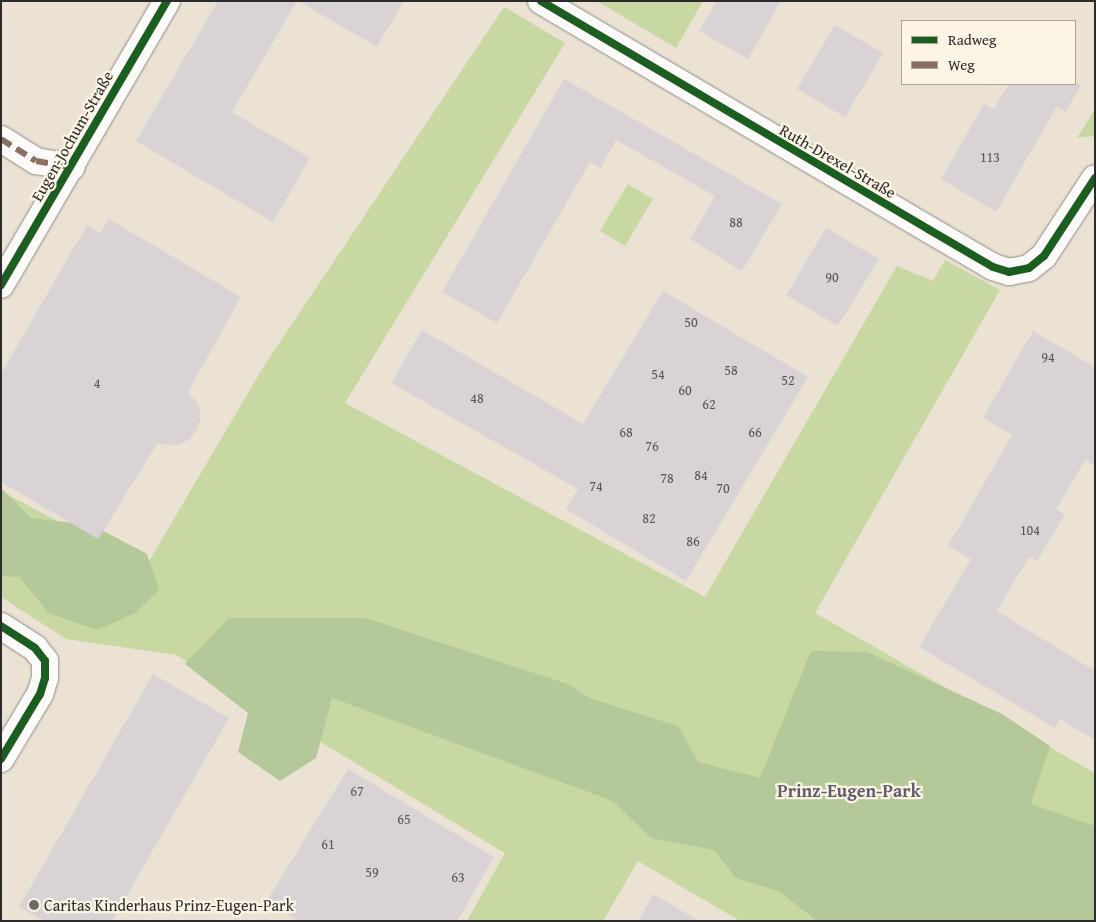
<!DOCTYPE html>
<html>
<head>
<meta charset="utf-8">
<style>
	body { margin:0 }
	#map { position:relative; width:1096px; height:922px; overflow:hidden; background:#ebe2d4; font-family:"Gentium Book Plus",serif }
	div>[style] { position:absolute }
	.green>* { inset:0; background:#c7d8a2 }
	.forest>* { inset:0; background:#b4c899 }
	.building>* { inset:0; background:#d9d3d6 }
	.roads { filter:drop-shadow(0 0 1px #918c85) drop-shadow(0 0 1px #918c85) }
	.street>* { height:26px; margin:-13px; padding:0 13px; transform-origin:13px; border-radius:13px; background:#fcfbf9 }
	.quiet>* { height:6px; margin-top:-3px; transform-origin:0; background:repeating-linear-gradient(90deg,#8d6e63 0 12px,transparent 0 18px) }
	.cycleway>* { height:8px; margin:-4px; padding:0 4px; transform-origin:4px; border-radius:4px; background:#1b5e20 }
	.dots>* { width:14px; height:14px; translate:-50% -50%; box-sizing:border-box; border:2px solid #fcf5e5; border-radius:50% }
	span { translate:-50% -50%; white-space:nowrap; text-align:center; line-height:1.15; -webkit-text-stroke:4.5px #fcf5e5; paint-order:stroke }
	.number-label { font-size:14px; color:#565556 }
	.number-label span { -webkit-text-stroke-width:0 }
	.street-label { font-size:16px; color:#2b2b2b }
	.poi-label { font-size:16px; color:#2b2b2b }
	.left { translate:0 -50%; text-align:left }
	.neighbourhood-label { font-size:18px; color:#615c6c; font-weight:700 }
	.frame { position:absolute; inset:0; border:2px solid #2b2b2b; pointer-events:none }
	.legend { position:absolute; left:901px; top:20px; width:175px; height:65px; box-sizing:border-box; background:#fcf5e5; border:1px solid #a8a49b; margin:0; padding:6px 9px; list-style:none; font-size:15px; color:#2b2b2b }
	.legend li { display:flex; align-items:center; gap:10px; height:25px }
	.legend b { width:25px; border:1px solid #a8a49b }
</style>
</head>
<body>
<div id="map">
	<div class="green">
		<i style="clip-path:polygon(597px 1px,703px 1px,676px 48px)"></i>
		<i style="clip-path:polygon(504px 7px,565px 43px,345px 403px,705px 597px,897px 266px,933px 281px,945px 260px,1000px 290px,815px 613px,1095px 773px,1095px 921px,740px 921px,638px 861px,603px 921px,467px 921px,505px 853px,176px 655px,66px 639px,1px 597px,1px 491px,145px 568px,264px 366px)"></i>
		<i style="clip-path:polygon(1095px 109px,1095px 136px,1077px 138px)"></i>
		<i style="clip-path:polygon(628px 184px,653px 199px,625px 246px,600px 231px)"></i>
	</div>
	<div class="forest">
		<i style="clip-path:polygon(1px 488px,31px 518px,92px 525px,147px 554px,159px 590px,135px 613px,97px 630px,49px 613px,19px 577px,1px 576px)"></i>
		<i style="clip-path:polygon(229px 618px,365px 618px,565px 683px,592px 699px,678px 726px,698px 762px,760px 778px,811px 651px,867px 652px,1002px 714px,1050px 746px,1031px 804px,1095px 826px,1095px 921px,817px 921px,780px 892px,736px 878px,714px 850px,651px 838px,613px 801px,332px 698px,316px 758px,280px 781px,238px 752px,248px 713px,185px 664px)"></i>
	</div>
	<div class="building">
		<i style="clip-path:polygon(218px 1px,297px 1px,232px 112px,310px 158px,273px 222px,136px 141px)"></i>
		<i style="clip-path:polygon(298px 1px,404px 1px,377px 47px)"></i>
		<i style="clip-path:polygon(717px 1px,781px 1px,748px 59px,699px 31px)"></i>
		<i style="clip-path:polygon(835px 25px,883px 53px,845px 117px,797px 89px)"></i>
		<i style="clip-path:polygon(564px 79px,782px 204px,742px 271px,690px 239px,715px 196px,616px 140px,601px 168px,590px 162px,497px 323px,442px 292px)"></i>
		<i style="clip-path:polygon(1009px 84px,1082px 84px,1065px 112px,1057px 106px,996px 212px,941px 179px,984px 104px,994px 109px)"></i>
		<i style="clip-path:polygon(109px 219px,241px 297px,188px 392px,199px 405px,201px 418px,196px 431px,189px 440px,176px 445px,157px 444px,98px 539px,1px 482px,1px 374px,87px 225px,100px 233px)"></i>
		<i style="clip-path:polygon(826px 228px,879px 259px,838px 326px,786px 295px)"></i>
		<i style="clip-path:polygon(663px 291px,808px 377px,686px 581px,566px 509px,578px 489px,391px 383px,422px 330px,583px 424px)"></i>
		<i style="clip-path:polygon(1033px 331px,1095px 367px,1095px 466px,1085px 460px,1056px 509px,1065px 514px,1037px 561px,1029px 557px,997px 611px,1095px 671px,1095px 740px,1060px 719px,1055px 728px,919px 647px,971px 559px,948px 546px,1012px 435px,983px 418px)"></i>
		<i style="clip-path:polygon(153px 674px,229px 718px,112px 921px,44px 921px,19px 907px)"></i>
		<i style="clip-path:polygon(348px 769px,494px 857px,457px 921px,298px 921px,266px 902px)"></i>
		<i style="clip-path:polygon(653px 894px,699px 921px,638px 921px)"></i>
	</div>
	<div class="roads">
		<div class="street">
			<i style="left:541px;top:1px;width:449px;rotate:30.5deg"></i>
			<i style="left:928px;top:229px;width:75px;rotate:30.3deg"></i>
			<i style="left:993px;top:267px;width:17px;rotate:17deg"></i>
			<i style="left:1009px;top:272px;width:20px;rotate:-11deg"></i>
			<i style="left:1029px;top:268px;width:19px;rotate:-39deg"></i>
			<i style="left:1044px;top:256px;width:93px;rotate:-56.8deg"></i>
			<i style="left:1px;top:139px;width:41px;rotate:32.2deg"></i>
			<i style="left:36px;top:161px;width:36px;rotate:10deg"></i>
			<i style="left:1px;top:285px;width:329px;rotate:-59.7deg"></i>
			<i style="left:1px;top:626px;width:40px;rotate:32.9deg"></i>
			<i style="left:35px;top:648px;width:16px;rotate:52deg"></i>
			<i style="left:45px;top:661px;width:17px;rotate:90deg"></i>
			<i style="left:45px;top:678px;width:17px;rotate:107deg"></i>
			<i style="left:40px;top:694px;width:76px;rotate:121deg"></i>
		</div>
	</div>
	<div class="quiet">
		<i style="left:1px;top:139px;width:41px;rotate:32.2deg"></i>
		<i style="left:36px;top:161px;width:36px;rotate:10deg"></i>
	</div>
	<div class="cycleway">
		<i style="left:541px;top:1px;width:449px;rotate:30.5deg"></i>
		<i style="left:928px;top:229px;width:75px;rotate:30.3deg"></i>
		<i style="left:993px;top:267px;width:17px;rotate:17deg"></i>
		<i style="left:1009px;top:272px;width:20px;rotate:-11deg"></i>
		<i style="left:1029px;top:268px;width:19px;rotate:-39deg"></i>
		<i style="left:1044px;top:256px;width:93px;rotate:-56.8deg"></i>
		<i style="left:1px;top:285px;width:329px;rotate:-59.7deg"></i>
		<i style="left:1px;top:626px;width:40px;rotate:32.9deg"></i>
		<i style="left:35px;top:648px;width:16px;rotate:52deg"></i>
		<i style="left:45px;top:661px;width:17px;rotate:90deg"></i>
		<i style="left:45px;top:678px;width:17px;rotate:107deg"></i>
		<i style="left:40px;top:694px;width:76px;rotate:121deg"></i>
	</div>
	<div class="dots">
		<i style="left:34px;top:905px;background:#6e6b66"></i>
	</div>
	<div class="number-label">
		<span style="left:990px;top:157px">113</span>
		<span style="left:736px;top:222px">88</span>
		<span style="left:832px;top:277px">90</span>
		<span style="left:691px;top:322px">50</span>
		<span style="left:1048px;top:357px">94</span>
		<span style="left:731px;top:370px">58</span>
		<span style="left:658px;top:374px">54</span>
		<span style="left:788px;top:380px">52</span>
		<span style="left:97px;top:383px">4</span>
		<span style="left:685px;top:390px">60</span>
		<span style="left:477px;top:398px">48</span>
		<span style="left:709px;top:404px">62</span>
		<span style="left:626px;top:432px">68</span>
		<span style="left:755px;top:432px">66</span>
		<span style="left:652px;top:446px">76</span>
		<span style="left:701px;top:475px">84</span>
		<span style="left:667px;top:478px">78</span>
		<span style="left:596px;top:486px">74</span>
		<span style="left:723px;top:488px">70</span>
		<span style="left:649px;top:518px">82</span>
		<span style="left:1030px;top:530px">104</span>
		<span style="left:693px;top:541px">86</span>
		<span style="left:357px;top:791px">67</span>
		<span style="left:404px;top:819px">65</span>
		<span style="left:328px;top:844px">61</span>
		<span style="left:372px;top:872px">59</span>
		<span style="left:458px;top:877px">63</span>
	</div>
	<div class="street-label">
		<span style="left:72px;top:136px;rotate:-60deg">Eugen-Jochum-Straße</span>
		<span style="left:838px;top:161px;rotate:30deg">Ruth-Drexel-Straße</span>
	</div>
	<div class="poi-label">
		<span class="left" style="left:44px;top:905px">Caritas Kinderhaus Prinz-Eugen-Park</span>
	</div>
	<div class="neighbourhood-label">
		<span style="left:849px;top:791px">Prinz-Eugen-Park</span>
	</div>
	<div class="frame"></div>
	<ul class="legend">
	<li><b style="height:6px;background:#1b5e20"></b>Radweg</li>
	<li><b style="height:6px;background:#8d6e63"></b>Weg</li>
	</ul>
</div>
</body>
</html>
